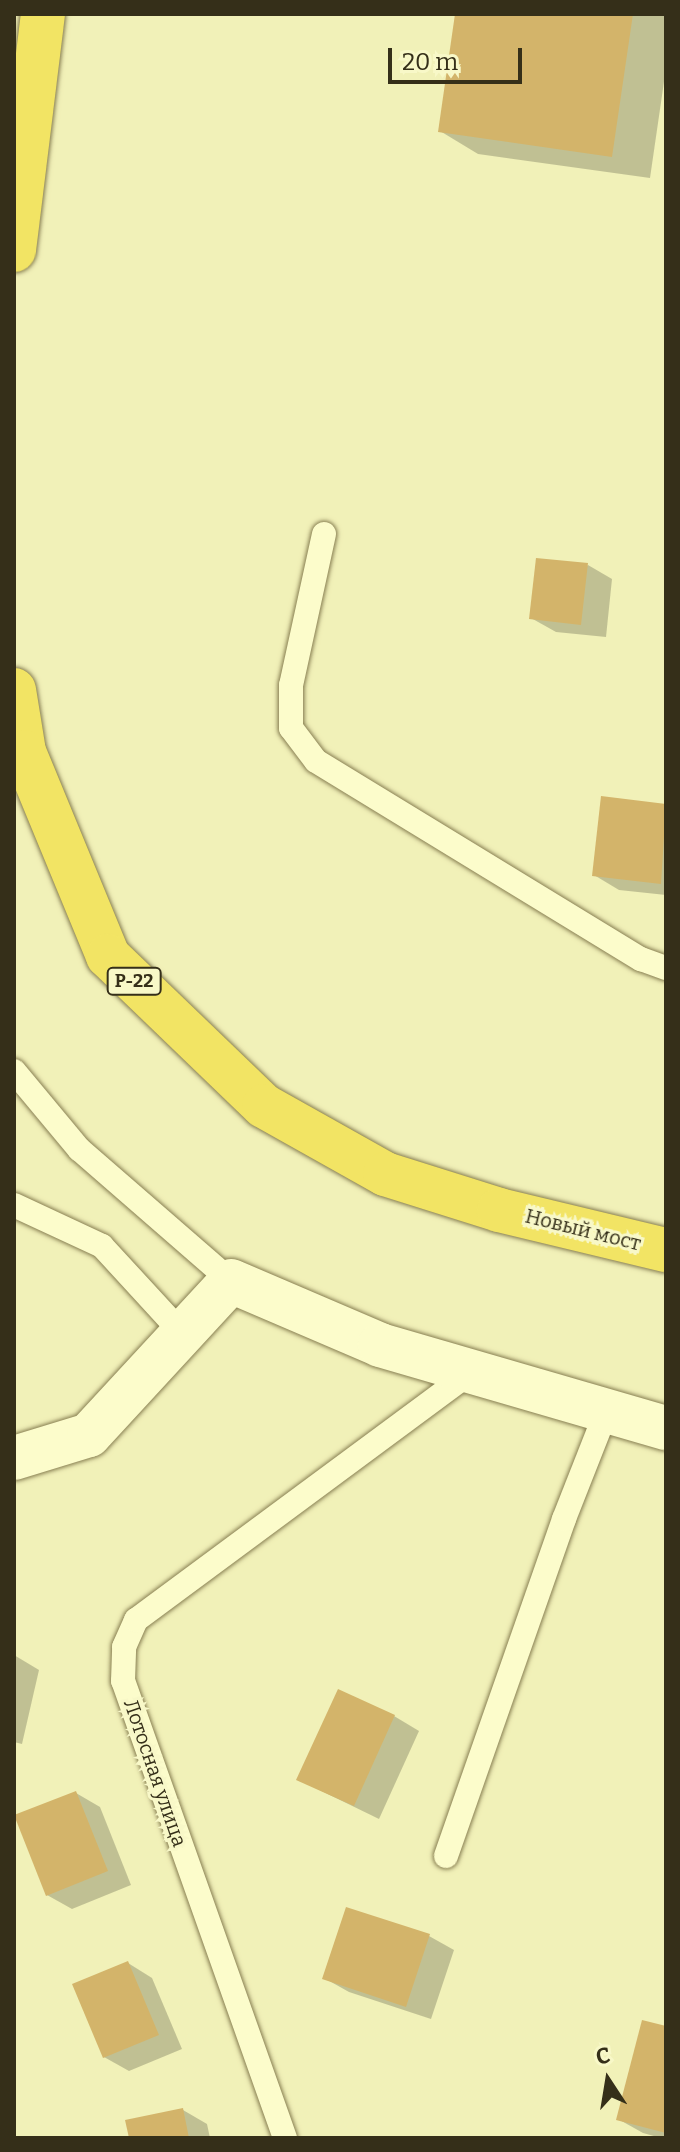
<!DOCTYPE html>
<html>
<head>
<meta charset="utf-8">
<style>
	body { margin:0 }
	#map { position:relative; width:680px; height:2152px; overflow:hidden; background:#f1f1b8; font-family:Bitter,serif }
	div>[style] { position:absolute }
	.shadow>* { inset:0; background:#0003 }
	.building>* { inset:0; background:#d3b46a }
	.roads { filter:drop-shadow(0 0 2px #887f52) drop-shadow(0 0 2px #887f52) }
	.service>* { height:24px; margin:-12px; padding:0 12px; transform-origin:12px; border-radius:12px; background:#fcfccb }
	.minor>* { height:44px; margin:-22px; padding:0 22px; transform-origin:22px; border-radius:22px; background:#fcfccb }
	.trunk>* { height:44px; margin:-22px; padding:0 22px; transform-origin:22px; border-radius:22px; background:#f2e464 }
	span { translate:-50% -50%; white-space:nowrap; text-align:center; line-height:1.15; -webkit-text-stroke:6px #f8f8c8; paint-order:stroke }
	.shield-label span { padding:2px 6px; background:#f8f8c8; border:2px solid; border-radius:6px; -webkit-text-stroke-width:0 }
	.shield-label { font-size:18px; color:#352f19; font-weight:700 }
	.street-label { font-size:20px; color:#352f19 }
	.frame { position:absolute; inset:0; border:16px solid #352f19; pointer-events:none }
	.north { position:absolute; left:568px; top:2040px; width:80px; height:80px; -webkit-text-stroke:6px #f8f8c8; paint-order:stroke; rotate:348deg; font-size:22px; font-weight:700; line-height:32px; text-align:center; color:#352f19 }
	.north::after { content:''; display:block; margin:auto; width:28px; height:36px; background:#352f19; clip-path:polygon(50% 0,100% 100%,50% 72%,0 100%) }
	.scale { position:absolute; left:388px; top:48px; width:134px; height:36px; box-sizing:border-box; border:4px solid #352f19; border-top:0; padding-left:10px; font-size:24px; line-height:28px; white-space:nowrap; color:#352f19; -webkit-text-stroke:6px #f8f8c8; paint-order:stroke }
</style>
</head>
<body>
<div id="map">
	<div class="shadow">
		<i style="clip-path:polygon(457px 14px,666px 14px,666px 68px,650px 178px,478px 154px,440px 131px)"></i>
		<i style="clip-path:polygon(588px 565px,612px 579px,606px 637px,556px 632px,531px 618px)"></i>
		<i style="clip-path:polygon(603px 799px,666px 806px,666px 895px,619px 890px,594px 875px)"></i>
		<i style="clip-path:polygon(14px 1655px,39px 1670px,22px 1744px,14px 1742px)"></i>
		<i style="clip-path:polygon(394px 1716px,419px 1731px,379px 1819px,299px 1780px)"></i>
		<i style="clip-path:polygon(76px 1793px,100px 1807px,131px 1885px,72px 1909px,47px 1895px)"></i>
		<i style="clip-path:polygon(429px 1936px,454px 1950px,431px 2019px,349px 1992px,324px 1978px)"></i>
		<i style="clip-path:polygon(128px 1963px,152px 1978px,182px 2049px,129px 2071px,104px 2057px)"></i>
		<i style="clip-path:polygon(666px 2029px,666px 2138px,661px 2138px,643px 2133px,618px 2119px)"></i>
		<i style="clip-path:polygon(183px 2110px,207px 2124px,210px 2138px,131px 2138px)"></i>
	</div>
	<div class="building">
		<i style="clip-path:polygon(455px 14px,633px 14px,612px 157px,438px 132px)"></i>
		<i style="clip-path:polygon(536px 558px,588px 563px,581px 625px,529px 619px)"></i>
		<i style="clip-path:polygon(601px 796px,666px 804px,661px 884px,592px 876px)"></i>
		<i style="clip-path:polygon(338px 1689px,395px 1715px,354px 1806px,296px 1780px)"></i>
		<i style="clip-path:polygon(76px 1791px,108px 1871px,46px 1896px,14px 1815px)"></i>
		<i style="clip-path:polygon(346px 1907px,430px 1934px,406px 2007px,322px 1979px)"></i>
		<i style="clip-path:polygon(128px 1961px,159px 2035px,103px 2058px,72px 1984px)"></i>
		<i style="clip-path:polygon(642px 2020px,666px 2026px,666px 2133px,616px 2120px)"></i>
		<i style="clip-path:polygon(183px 2108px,189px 2138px,129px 2138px,125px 2120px)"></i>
	</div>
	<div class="roads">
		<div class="service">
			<i style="left:324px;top:534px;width:155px;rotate:102.3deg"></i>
			<i style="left:291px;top:685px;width:43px;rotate:90deg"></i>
			<i style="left:291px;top:728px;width:41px;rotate:52.9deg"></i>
			<i style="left:316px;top:761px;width:381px;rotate:31.4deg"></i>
			<i style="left:641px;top:959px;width:27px;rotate:20deg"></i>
			<i style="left:14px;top:1071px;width:102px;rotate:50.2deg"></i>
			<i style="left:79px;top:1149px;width:201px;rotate:41deg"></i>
			<i style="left:14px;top:1205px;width:97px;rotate:25deg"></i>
			<i style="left:102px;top:1246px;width:120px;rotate:47.4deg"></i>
			<i style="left:446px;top:1856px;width:357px;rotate:-70.7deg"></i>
			<i style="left:564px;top:1519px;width:117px;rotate:-68.5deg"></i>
			<i style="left:285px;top:2138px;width:485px;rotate:-109.5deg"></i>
			<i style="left:123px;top:1681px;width:34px;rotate:-88deg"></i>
			<i style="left:124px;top:1647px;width:30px;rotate:-66deg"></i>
			<i style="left:136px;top:1620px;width:418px;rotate:-36.5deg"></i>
		</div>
		<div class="minor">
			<i style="left:14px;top:1458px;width:78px;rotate:-17deg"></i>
			<i style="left:89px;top:1435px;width:209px;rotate:-47.3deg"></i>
			<i style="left:231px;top:1281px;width:162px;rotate:23.2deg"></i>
			<i style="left:380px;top:1345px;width:298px;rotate:16.2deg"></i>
		</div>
		<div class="trunk">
			<i style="left:14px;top:250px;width:238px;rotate:-83deg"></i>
			<i style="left:14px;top:690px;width:63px;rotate:80.8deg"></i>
			<i style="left:24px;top:752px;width:221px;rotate:67.6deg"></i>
			<i style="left:108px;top:956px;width:216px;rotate:43.9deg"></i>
			<i style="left:264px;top:1106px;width:139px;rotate:29.3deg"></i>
			<i style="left:385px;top:1174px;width:120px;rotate:17.5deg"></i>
			<i style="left:499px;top:1210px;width:172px;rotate:13.5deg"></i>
		</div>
	</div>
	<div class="shield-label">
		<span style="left:134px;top:981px">Р-22</span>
	</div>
	<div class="street-label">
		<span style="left:583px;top:1230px;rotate:14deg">Новый мост</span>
		<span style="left:155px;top:1773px;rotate:71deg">Лотосная улица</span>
	</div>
	<div class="frame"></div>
	<div class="north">С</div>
	<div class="scale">20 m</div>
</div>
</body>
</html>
